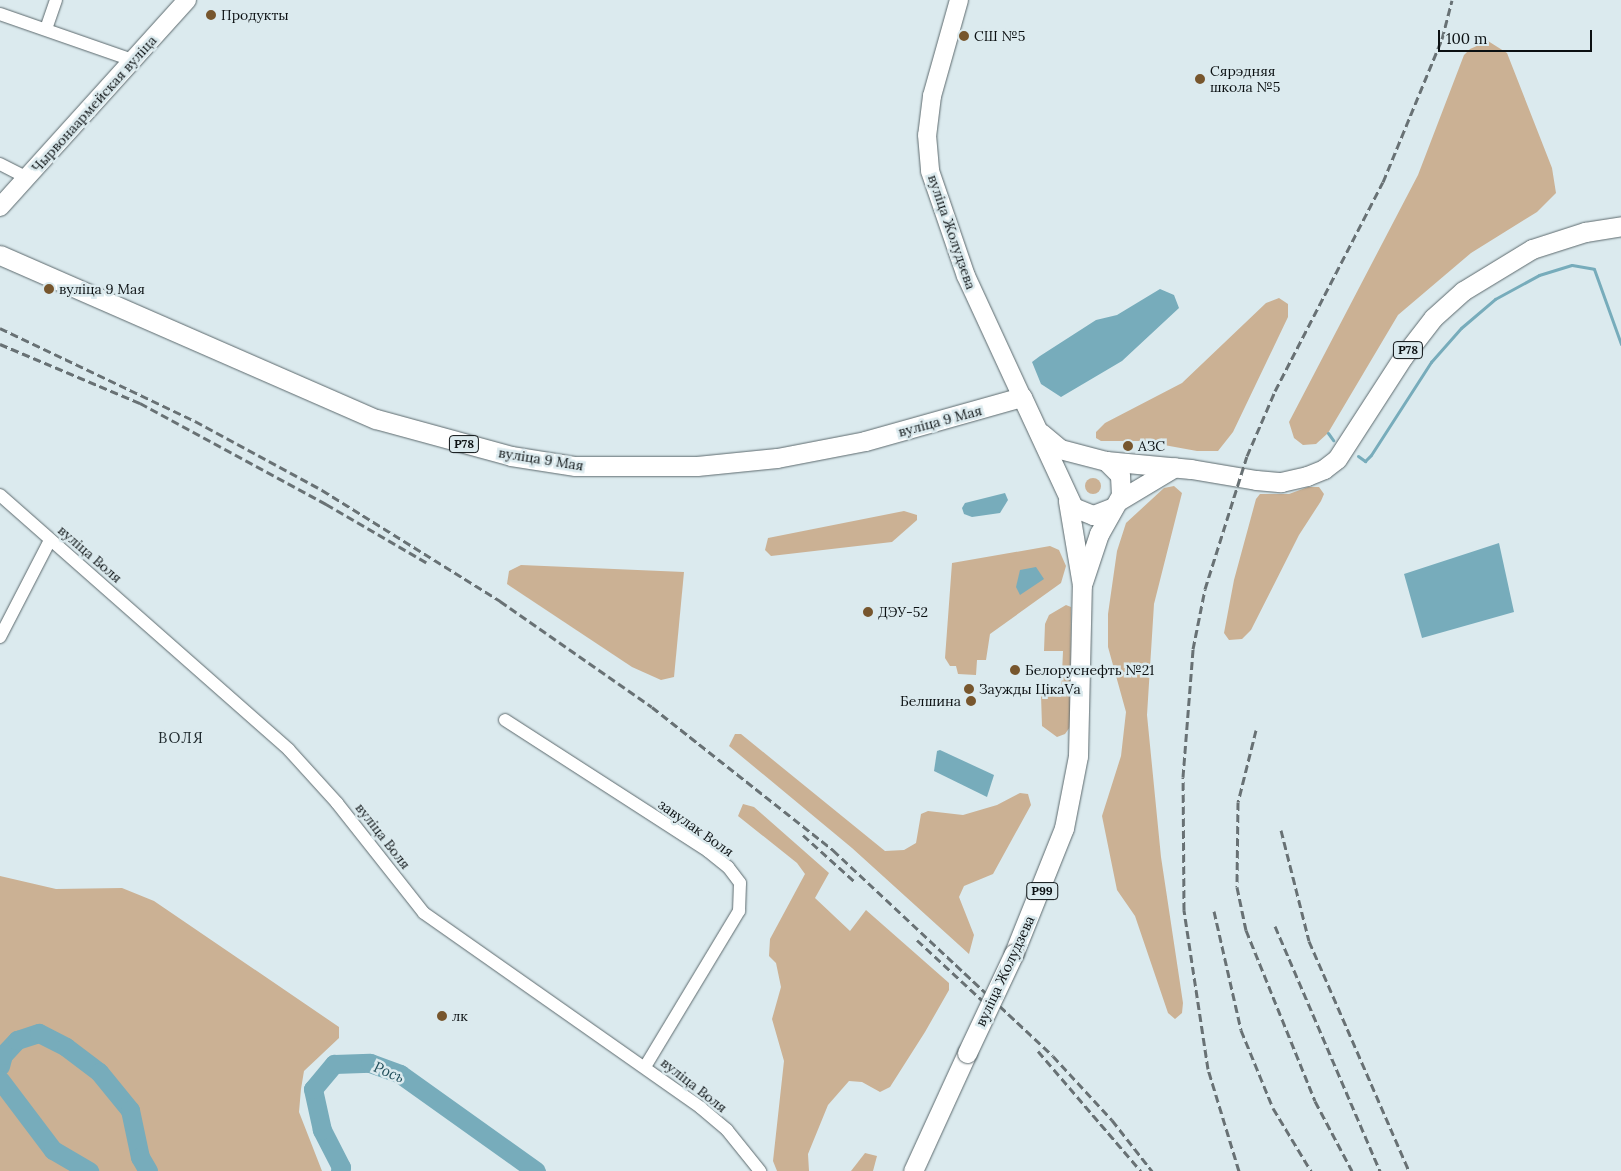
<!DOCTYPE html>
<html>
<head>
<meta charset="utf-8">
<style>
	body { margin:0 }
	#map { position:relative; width:1621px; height:1171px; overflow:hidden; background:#dbeaee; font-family:Lora,serif }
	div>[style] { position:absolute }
	.green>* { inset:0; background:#cbb194 }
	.round { border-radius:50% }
	.water>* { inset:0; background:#77acbb }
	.stream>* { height:3px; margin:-1.5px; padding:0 1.5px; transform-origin:1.5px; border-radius:1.5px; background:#77acbb }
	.river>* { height:19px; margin:-9.5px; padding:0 9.5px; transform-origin:9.5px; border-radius:9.5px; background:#77acbb }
	.roads { filter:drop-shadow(0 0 1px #5c696d) drop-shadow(0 0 1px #5c696d) }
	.street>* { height:12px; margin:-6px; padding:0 6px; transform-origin:6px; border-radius:6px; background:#fff }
	.secondary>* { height:18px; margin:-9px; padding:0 9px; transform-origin:9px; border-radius:9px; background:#fff }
	.primary>* { height:19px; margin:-9.5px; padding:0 9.5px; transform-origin:9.5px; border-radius:9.5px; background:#fff }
	.rail>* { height:3px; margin-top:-1.5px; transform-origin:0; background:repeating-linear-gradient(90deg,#687174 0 8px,transparent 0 12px) }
	.bridges { filter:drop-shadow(0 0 1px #5c696d) drop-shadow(0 0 1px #5c696d) }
	.primary-bridge>* { height:19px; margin:-9.5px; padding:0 9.5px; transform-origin:9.5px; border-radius:9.5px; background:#fff }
	.dots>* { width:14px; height:14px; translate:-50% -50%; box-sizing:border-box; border:2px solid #dbeaee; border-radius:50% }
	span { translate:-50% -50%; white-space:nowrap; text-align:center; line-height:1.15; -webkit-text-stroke:5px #dbeaee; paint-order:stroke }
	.shield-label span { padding:1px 4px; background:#dbeaee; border:1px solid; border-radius:4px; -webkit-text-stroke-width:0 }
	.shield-label { font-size:12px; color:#0b1012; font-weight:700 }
	.poi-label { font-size:14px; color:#0b1012 }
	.left { translate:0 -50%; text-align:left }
	.right { translate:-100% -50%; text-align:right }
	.street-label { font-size:14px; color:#0b1012 }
	.neighbourhood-label { font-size:15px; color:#202b2f; letter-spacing:1px }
	.water-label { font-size:15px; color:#1d4b57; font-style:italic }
	.scale { position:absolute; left:1438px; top:30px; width:154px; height:22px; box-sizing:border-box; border:2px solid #0b1012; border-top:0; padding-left:6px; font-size:15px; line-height:18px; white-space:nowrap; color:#0b1012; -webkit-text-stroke:4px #dbeaee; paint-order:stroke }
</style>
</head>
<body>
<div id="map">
	<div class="green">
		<i style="clip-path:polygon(1488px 41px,1507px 53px,1552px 168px,1556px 193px,1537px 212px,1471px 253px,1398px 315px,1328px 433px,1316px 444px,1303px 445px,1294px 438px,1289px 422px,1418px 175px,1464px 55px,1470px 49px)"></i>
		<i style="clip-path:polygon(1279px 298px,1288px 304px,1288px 317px,1233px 432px,1218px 451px,1197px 451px,1142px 441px,1101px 441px,1096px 438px,1096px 432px,1105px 423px,1182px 383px,1266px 303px)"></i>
		<i class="round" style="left:1085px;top:478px;width:16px;height:16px"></i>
		<i style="clip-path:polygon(1174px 486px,1182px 493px,1154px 604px,1147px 715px,1161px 857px,1183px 1003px,1182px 1013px,1175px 1019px,1168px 1013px,1135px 916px,1117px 890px,1102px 816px,1121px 756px,1126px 712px,1108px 647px,1108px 614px,1117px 551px,1126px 523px,1164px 488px)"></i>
		<i style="clip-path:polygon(1308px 487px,1319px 487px,1324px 494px,1321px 501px,1299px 535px,1251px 630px,1242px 639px,1229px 640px,1224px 633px,1234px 580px,1256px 499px,1260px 494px,1289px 494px)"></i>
		<i style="clip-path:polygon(904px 511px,917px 515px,917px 520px,892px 542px,771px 556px,765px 550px,768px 538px)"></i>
		<i style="clip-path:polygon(1050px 546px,1059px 550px,1066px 566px,1061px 583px,990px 634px,986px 660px,977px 660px,976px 675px,958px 674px,956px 666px,950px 666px,945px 658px,952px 563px)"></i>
		<i style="clip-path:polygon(521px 565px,684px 572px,674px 677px,661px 680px,632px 667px,507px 584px,509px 571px)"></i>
		<i style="clip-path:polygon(1066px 605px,1071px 607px,1070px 727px,1065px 734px,1057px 737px,1042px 726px,1041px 695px,1061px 697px,1063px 651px,1044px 651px,1045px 624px,1049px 615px)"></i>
		<i style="clip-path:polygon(735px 734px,741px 734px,885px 851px,904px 850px,916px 843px,921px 814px,928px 811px,963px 815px,997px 805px,1020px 793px,1028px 794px,1031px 805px,993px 874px,964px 886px,959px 897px,974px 935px,969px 954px,852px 848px,729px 746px)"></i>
		<i style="clip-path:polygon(743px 804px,754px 807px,829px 873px,815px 898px,850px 931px,866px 910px,949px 983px,949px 990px,925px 1032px,890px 1087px,880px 1092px,862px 1082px,849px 1081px,828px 1105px,808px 1154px,809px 1171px,777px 1171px,773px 1161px,784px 1061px,772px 1019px,781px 987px,776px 963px,769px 956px,770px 939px,805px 874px,797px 863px,738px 816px)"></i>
		<i style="clip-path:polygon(0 876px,56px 889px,122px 888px,154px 901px,339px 1027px,339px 1038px,304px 1071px,301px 1089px,299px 1112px,322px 1171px,0 1171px)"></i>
		<i style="clip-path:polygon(865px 1153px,877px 1156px,873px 1171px,851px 1171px)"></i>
	</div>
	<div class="water">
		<i style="clip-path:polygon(1160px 289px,1174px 295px,1179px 308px,1122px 361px,1061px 397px,1041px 384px,1032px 362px,1040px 356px,1096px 320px,1117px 315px)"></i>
		<i style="clip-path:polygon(1005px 493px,1008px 500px,1000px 513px,972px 517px,964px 514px,962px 508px,965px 503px)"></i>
		<i style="clip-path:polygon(1499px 543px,1514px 612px,1422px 638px,1404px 574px)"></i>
		<i style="clip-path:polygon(1036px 567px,1044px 579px,1020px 595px,1016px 587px,1020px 570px)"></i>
		<i style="clip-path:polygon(940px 750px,994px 775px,987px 797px,934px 771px,937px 751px)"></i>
	</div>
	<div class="stream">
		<i style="left:1328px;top:433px;width:9px;rotate:54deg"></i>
		<i style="left:1358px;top:456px;width:9px;rotate:36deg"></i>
		<i style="left:1365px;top:461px;width:8px;rotate:-45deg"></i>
		<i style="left:1371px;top:455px;width:111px;rotate:-57.2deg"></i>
		<i style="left:1431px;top:362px;width:45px;rotate:-48.6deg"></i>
		<i style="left:1461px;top:328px;width:45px;rotate:-40.5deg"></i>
		<i style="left:1495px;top:299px;width:50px;rotate:-28.6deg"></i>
		<i style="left:1539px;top:275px;width:34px;rotate:-17deg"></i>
		<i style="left:1572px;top:265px;width:22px;rotate:10deg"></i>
		<i style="left:1594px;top:269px;width:80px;rotate:70.2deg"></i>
	</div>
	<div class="river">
		<i style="left:0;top:1066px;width:11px;rotate:-75deg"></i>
		<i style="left:3px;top:1055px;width:21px;rotate:-47deg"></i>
		<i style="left:17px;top:1040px;width:23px;rotate:-18deg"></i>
		<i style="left:39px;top:1033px;width:30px;rotate:27deg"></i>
		<i style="left:66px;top:1047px;width:41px;rotate:37.1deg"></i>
		<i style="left:99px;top:1072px;width:49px;rotate:50.8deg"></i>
		<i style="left:130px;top:1110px;width:48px;rotate:78deg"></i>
		<i style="left:140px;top:1157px;width:16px;rotate:60deg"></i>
		<i style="left:0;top:1080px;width:88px;rotate:52.9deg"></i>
		<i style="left:53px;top:1150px;width:42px;rotate:30.3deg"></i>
		<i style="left:340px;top:1171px;width:4px;rotate:-76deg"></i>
		<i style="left:341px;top:1167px;width:42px;rotate:-117.2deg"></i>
		<i style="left:322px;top:1130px;width:42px;rotate:-102.4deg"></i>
		<i style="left:313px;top:1089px;width:33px;rotate:-50deg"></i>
		<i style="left:334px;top:1064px;width:36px;rotate:-2deg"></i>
		<i style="left:370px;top:1063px;width:32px;rotate:20deg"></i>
		<i style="left:400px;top:1074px;width:167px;rotate:35.5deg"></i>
	</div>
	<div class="roads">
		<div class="street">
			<i style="left:0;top:14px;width:143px;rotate:19.2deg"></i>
			<i style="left:46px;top:29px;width:31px;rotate:-71deg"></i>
			<i style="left:0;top:164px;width:30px;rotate:27deg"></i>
			<i style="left:0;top:495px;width:385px;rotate:41.4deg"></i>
			<i style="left:289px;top:750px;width:72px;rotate:47.8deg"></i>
			<i style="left:337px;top:803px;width:140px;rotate:51.7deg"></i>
			<i style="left:424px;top:913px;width:339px;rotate:35.1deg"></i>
			<i style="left:701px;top:1108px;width:34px;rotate:40deg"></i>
			<i style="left:727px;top:1130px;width:53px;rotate:51.2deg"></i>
			<i style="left:0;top:637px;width:109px;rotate:-62.7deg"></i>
			<i style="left:505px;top:720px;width:242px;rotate:32.8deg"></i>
			<i style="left:708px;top:851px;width:26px;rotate:39deg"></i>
			<i style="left:728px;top:867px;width:20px;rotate:53deg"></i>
			<i style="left:740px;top:883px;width:28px;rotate:92deg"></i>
			<i style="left:739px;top:911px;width:182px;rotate:121.1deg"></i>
		</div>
		<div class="secondary">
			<i style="left:959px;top:0;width:100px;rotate:105.7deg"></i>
			<i style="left:932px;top:96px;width:39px;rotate:97deg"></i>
			<i style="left:927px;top:135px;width:36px;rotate:85deg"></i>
			<i style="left:930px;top:171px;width:111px;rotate:71.1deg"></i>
			<i style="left:966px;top:276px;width:133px;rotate:65.2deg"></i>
			<i style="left:0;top:207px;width:279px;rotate:-47.9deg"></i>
		</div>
		<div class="primary">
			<i style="left:0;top:255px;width:410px;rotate:23.6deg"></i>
			<i style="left:376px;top:419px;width:140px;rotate:15.3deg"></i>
			<i style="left:511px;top:456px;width:65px;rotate:8.9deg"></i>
			<i style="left:575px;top:466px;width:122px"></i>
			<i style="left:697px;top:466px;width:80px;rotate:-5.7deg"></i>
			<i style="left:777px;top:458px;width:90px;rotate:-10.9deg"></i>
			<i style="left:865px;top:441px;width:163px;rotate:-15.7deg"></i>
			<i style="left:1022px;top:397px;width:121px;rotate:65.1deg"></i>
			<i style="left:1073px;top:507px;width:22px;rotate:22deg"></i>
			<i style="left:1093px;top:515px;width:22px;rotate:-21deg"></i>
			<i style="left:1041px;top:433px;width:25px;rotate:40deg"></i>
			<i style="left:1060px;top:449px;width:48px;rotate:14.6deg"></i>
			<i style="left:1106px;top:461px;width:85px;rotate:5.4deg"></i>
			<i style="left:1191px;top:469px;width:66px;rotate:9.6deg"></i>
			<i style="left:1256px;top:480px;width:25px;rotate:5deg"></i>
			<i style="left:1281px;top:482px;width:27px;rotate:-13deg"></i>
			<i style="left:1307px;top:476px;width:18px;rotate:-22deg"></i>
			<i style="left:1324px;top:469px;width:16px;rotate:-38deg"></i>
			<i style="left:1337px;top:459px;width:121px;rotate:-57.1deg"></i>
			<i style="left:1403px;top:357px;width:49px;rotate:-52.4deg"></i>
			<i style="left:1433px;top:318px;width:40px;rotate:-42deg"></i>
			<i style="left:1463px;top:291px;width:81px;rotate:-31.3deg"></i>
			<i style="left:1532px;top:249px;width:56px;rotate:-17.8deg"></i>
			<i style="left:1585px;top:232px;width:36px;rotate:-9deg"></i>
			<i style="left:1118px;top:501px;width:66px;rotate:-30.8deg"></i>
			<i style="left:1083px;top:582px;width:51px;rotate:-71.6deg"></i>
			<i style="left:1099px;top:534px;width:45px;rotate:-60.6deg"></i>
			<i style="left:1121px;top:495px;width:20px;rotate:-93deg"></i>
			<i style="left:1120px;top:475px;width:20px;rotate:-135deg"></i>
			<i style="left:1014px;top:953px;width:135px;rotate:-68.2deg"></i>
			<i style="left:1064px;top:828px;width:73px;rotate:-79deg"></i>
			<i style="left:1078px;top:756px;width:171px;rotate:-88.7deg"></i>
			<i style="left:1082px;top:585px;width:85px;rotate:-99.5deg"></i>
			<i style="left:913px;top:1171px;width:130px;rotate:-65.4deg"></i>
		</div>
	</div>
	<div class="rail">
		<i style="left:0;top:328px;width:216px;rotate:25.5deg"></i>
		<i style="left:195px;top:421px;width:145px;rotate:28.5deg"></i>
		<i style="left:322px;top:490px;width:210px;rotate:31.9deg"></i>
		<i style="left:500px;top:601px;width:185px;rotate:34.9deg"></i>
		<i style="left:652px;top:707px;width:231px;rotate:38.3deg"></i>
		<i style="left:833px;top:850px;width:301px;rotate:43.1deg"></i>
		<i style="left:1053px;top:1056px;width:87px;rotate:47.3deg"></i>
		<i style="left:1112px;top:1120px;width:65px;rotate:51.9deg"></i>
		<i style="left:0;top:344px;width:152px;rotate:22.9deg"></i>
		<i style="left:140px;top:403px;width:212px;rotate:28.5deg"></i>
		<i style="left:326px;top:504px;width:119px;rotate:30.2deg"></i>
		<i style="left:1256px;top:730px;width:74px;rotate:104deg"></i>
		<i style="left:1238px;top:802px;width:85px;rotate:90.7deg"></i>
		<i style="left:1237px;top:887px;width:44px;rotate:78.2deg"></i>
		<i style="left:1246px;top:930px;width:184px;rotate:68deg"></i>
		<i style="left:1315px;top:1101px;width:79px;rotate:62.1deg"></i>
		<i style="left:1281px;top:830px;width:114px;rotate:75.8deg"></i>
		<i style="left:1309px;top:941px;width:251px;rotate:66.5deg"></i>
		<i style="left:803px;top:835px;width:70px;rotate:42.1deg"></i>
		<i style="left:1214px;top:911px;width:122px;rotate:77.2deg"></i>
		<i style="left:1241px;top:1030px;width:84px;rotate:67.7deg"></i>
		<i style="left:1273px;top:1108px;width:74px;rotate:58.9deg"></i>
		<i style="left:1275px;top:926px;width:267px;rotate:66.8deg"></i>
		<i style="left:917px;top:940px;width:93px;rotate:42.8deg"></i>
		<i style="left:1038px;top:1051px;width:158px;rotate:49.4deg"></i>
		<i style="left:1239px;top:1171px;width:107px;rotate:-106.9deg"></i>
		<i style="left:1208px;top:1069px;width:161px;rotate:-98.6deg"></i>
		<i style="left:1184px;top:910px;width:133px;rotate:-90.4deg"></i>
		<i style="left:1183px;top:777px;width:128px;rotate:-85.5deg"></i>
		<i style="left:1193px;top:649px;width:61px;rotate:-78.7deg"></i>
		<i style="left:1205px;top:589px;width:139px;rotate:-72.5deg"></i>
		<i style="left:1247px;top:456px;width:71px;rotate:-66.7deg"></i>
		<i style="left:1275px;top:391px;width:235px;rotate:-62.7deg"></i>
		<i style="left:1383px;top:182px;width:155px;rotate:-67.6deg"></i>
		<i style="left:1442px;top:39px;width:40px;rotate:-75.6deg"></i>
	</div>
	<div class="bridges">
		<div class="primary-bridge">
			<i style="left:967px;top:1053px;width:110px;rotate:-64.8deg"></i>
		</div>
	</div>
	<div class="dots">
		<i style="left:211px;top:15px;background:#77562d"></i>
		<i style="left:964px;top:36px;background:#77562d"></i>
		<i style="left:1200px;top:79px;background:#77562d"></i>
		<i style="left:49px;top:289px;background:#77562d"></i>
		<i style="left:1128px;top:446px;background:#77562d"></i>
		<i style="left:868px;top:612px;background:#77562d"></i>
		<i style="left:1015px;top:670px;background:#77562d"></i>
		<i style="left:969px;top:689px;background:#77562d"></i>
		<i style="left:971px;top:701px;background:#77562d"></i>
		<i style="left:442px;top:1016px;background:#77562d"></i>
	</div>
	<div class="shield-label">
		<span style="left:1408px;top:350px">Р78</span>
		<span style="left:464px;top:444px">Р78</span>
		<span style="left:1042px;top:891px">Р99</span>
	</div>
	<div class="poi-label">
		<span class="left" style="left:221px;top:15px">Продукты</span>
		<span class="left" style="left:974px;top:36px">СШ №5</span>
		<span class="left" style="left:1210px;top:79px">Сярэдняя<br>школа №5</span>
		<span class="left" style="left:59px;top:289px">вуліца 9 Мая</span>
		<span class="left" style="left:1138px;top:446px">АЗС</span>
		<span class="left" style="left:878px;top:612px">ДЭУ-52</span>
		<span class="left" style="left:1025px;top:670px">Белоруснефть №21</span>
		<span class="left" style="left:979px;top:689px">Заужды ЦікаVа</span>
		<span class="right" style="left:961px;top:701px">Белшина</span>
		<span class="left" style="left:452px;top:1016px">лк</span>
	</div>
	<div class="street-label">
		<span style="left:94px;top:104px;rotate:-48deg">Чырвонаармейская вуліца</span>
		<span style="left:952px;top:232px;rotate:71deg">вуліца Жолудзева</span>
		<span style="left:940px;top:421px;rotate:-15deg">вуліца 9 Мая</span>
		<span style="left:541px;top:459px;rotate:9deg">вуліца 9 Мая</span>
		<span style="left:90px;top:554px;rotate:41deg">вуліца Воля</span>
		<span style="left:696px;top:828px;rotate:35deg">завулак Воля</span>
		<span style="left:383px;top:836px;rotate:52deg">вуліца Воля</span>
		<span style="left:1005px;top:971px;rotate:-65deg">вуліца Жолудзева</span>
		<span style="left:694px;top:1085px;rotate:38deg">вуліца Воля</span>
	</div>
	<div class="neighbourhood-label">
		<span style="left:181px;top:738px">ВОЛЯ</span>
	</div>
	<div class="water-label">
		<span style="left:389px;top:1072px;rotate:23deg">Рось</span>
	</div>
	<div class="scale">100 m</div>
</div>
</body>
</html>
